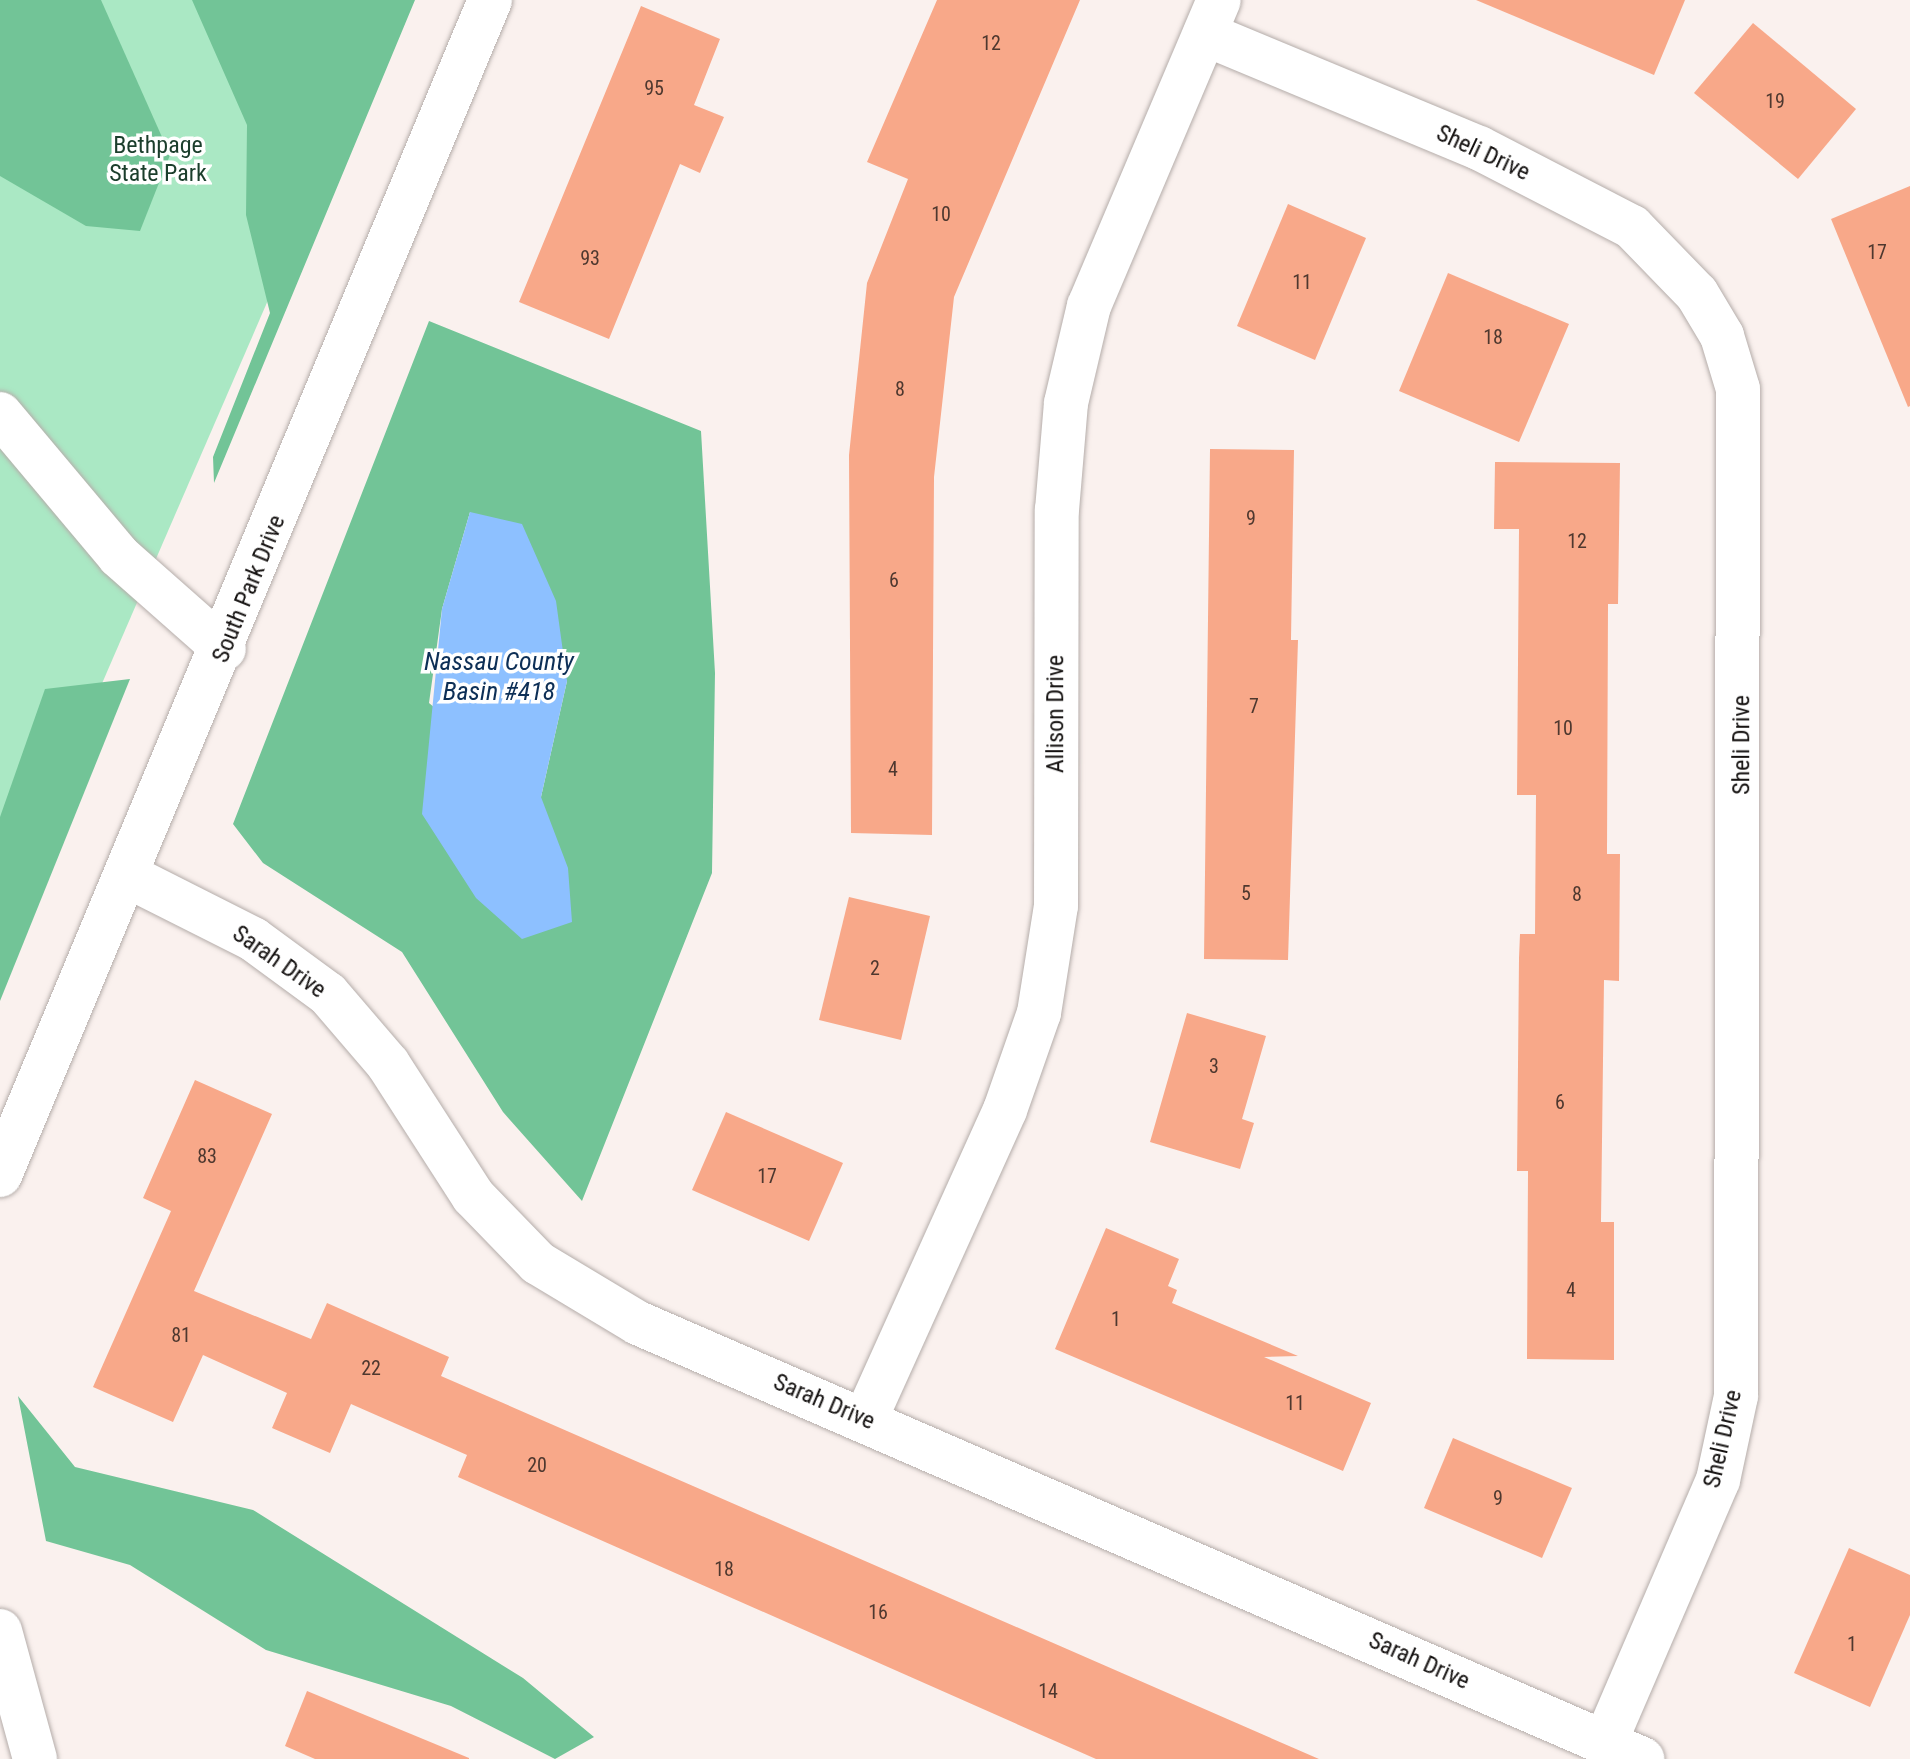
<!DOCTYPE html>
<html>
<head>
<meta charset="utf-8">
<style>
	body { margin:0 }
	#map { position:relative; width:1910px; height:1759px; overflow:hidden; background:#faf1ee; font-family:"Roboto Condensed",sans-serif }
	div>[style] { position:absolute }
	.green>* { inset:0; background:#aae8c4 }
	.forest>* { inset:0; background:#72c497 }
	.water>* { inset:0; background:#8dc0ff }
	.building>* { inset:0; background:#f8a889 }
	.roads { filter:drop-shadow(0 0 2px #b5adaa) drop-shadow(0 0 2px #b5adaa) }
	.minor>* { height:44px; margin:-22px; padding:0 22px; transform-origin:22px; border-radius:22px; background:#fff }
	span { translate:-50% -50%; white-space:nowrap; text-align:center; line-height:1.15; -webkit-text-stroke:7px #fff; paint-order:stroke }
	.number-label { font-size:20px; color:#4e382f }
	.number-label span { -webkit-text-stroke-width:0 }
	.park-label { font-size:24px; color:#1b3e2c }
	.street-label { font-size:24px; color:#151211 }
	.water-label { font-size:26px; color:#0d2f56; font-style:italic }
</style>
</head>
<body>
<div id="map">
	<div class="green">
		<i style="clip-path:polygon(0 0,398px 0,0 919px)"></i>
	</div>
	<div class="forest">
		<i style="clip-path:polygon(0 0,101px 0,170px 155px,140px 231px,86px 226px,0 176px)"></i>
		<i style="clip-path:polygon(192px 0,415px 0,214px 483px,213px 457px,270px 313px,246px 215px,247px 125px)"></i>
		<i style="clip-path:polygon(evenodd,429px 321px,701px 431px,715px 673px,712px 873px,582px 1201px,503px 1112px,402px 952px,263px 863px,233px 824px,429px 321px,470px 512px,567px 681px,541px 797px,429px 703px,442px 609px,470px 512px)"></i>
		<i style="clip-path:polygon(130px 679px,0 1001px,0 817px,45px 689px)"></i>
		<i style="clip-path:polygon(18px 1396px,75px 1467px,253px 1510px,523px 1678px,594px 1737px,555px 1759px,451px 1706px,266px 1650px,130px 1565px,46px 1541px)"></i>
	</div>
	<div class="water">
		<i style="clip-path:polygon(470px 512px,522px 524px,556px 601px,567px 681px,541px 797px,568px 868px,572px 922px,522px 939px,476px 898px,422px 814px,442px 609px)"></i>
	</div>
	<div class="building">
		<i style="clip-path:polygon(937px 0,1080px 0,954px 297px,934px 477px,932px 835px,851px 833px,849px 455px,867px 283px,908px 179px,867px 162px)"></i>
		<i style="clip-path:polygon(1476px 0,1685px 0,1654px 75px)"></i>
		<i style="clip-path:polygon(641px 6px,720px 39px,694px 105px,724px 117px,700px 173px,680px 164px,609px 339px,519px 302px)"></i>
		<i style="clip-path:polygon(1753px 23px,1856px 109px,1798px 179px,1694px 93px)"></i>
		<i style="clip-path:polygon(1910px 186px,1910px 406px,1908px 407px,1831px 219px)"></i>
		<i style="clip-path:polygon(1288px 204px,1366px 238px,1315px 360px,1237px 326px)"></i>
		<i style="clip-path:polygon(1448px 273px,1569px 324px,1519px 442px,1399px 391px)"></i>
		<i style="clip-path:polygon(1210px 449px,1294px 450px,1291px 640px,1298px 640px,1288px 960px,1204px 959px)"></i>
		<i style="clip-path:polygon(1495px 462px,1620px 463px,1618px 604px,1608px 604px,1607px 854px,1620px 854px,1619px 981px,1604px 980px,1601px 1222px,1614px 1222px,1614px 1360px,1527px 1359px,1528px 1171px,1517px 1171px,1519px 958px,1520px 934px,1535px 934px,1536px 795px,1517px 795px,1519px 529px,1494px 529px)"></i>
		<i style="clip-path:polygon(849px 897px,930px 916px,901px 1040px,819px 1020px)"></i>
		<i style="clip-path:polygon(1187px 1013px,1266px 1036px,1242px 1119px,1254px 1123px,1240px 1169px,1150px 1142px)"></i>
		<i style="clip-path:polygon(195px 1080px,272px 1114px,194px 1291px,311px 1339px,327px 1303px,449px 1357px,441px 1376px,1319px 1759px,1096px 1759px,458px 1477px,467px 1455px,351px 1404px,330px 1453px,272px 1428px,287px 1393px,203px 1355px,173px 1422px,93px 1387px,171px 1211px,143px 1198px)"></i>
		<i style="clip-path:polygon(726px 1112px,843px 1163px,809px 1241px,692px 1190px)"></i>
		<i style="clip-path:polygon(1106px 1228px,1179px 1259px,1168px 1286px,1177px 1290px,1172px 1303px,1298px 1356px,1264px 1357px,1371px 1403px,1343px 1471px,1055px 1349px)"></i>
		<i style="clip-path:polygon(1453px 1438px,1572px 1488px,1542px 1558px,1424px 1508px)"></i>
		<i style="clip-path:polygon(1849px 1548px,1910px 1575px,1910px 1615px,1870px 1707px,1794px 1673px)"></i>
		<i style="clip-path:polygon(307px 1691px,469px 1758px,469px 1759px,315px 1759px,285px 1746px)"></i>
	</div>
	<div class="roads">
		<div class="minor">
			<i style="left:1205px;top:34px;width:297px;rotate:22.6deg"></i>
			<i style="left:1479px;top:148px;width:172px;rotate:27.3deg"></i>
			<i style="left:1632px;top:227px;width:93px;rotate:45.9deg"></i>
			<i style="left:1697px;top:294px;width:49px;rotate:59.2deg"></i>
			<i style="left:1722px;top:336px;width:55px;rotate:73.2deg"></i>
			<i style="left:1738px;top:389px;width:1007px;rotate:90.11deg"></i>
			<i style="left:1736px;top:1396px;width:86px;rotate:102.1deg"></i>
			<i style="left:1718px;top:1480px;width:285px;rotate:113.3deg"></i>
			<i style="left:0;top:414px;width:185px;rotate:50deg"></i>
			<i style="left:119px;top:556px;width:140px;rotate:41.5deg"></i>
			<i style="left:130px;top:877px;width:138px;rotate:26.8deg"></i>
			<i style="left:253px;top:939px;width:93px;rotate:36.3deg"></i>
			<i style="left:328px;top:994px;width:92px;rotate:49.4deg"></i>
			<i style="left:388px;top:1064px;width:157px;rotate:57.2deg"></i>
			<i style="left:473px;top:1196px;width:93px;rotate:45.9deg"></i>
			<i style="left:538px;top:1263px;width:117px;rotate:31deg"></i>
			<i style="left:638px;top:1323px;width:1095px;rotate:23.47deg"></i>
			<i style="left:0;top:1175px;width:1273px;rotate:-67.36deg"></i>
			<i style="left:865px;top:1420px;width:340px;rotate:-65.7deg"></i>
			<i style="left:1005px;top:1110px;width:103px;rotate:-70.7deg"></i>
			<i style="left:1039px;top:1013px;width:108px;rotate:-81deg"></i>
			<i style="left:1056px;top:906px;width:396px;rotate:-89.9deg"></i>
			<i style="left:1057px;top:510px;width:107px;rotate:-85.2deg"></i>
			<i style="left:1066px;top:403px;width:100px;rotate:-76.7deg"></i>
			<i style="left:1089px;top:306px;width:332px;rotate:-67deg"></i>
			<i style="left:0;top:1631px;width:133px;rotate:74.7deg"></i>
		</div>
	</div>
	<div class="number-label">
		<span style="left:991px;top:43px">12</span>
		<span style="left:654px;top:88px">95</span>
		<span style="left:1775px;top:101px">19</span>
		<span style="left:941px;top:214px">10</span>
		<span style="left:1877px;top:252px">17</span>
		<span style="left:590px;top:258px">93</span>
		<span style="left:1302px;top:282px">11</span>
		<span style="left:1493px;top:337px">18</span>
		<span style="left:900px;top:389px">8</span>
		<span style="left:1251px;top:518px">9</span>
		<span style="left:1577px;top:541px">12</span>
		<span style="left:894px;top:580px">6</span>
		<span style="left:1254px;top:706px">7</span>
		<span style="left:1563px;top:728px">10</span>
		<span style="left:893px;top:769px">4</span>
		<span style="left:1246px;top:893px">5</span>
		<span style="left:1577px;top:894px">8</span>
		<span style="left:875px;top:968px">2</span>
		<span style="left:1214px;top:1066px">3</span>
		<span style="left:1560px;top:1102px">6</span>
		<span style="left:207px;top:1156px">83</span>
		<span style="left:767px;top:1176px">17</span>
		<span style="left:1571px;top:1290px">4</span>
		<span style="left:1116px;top:1319px">1</span>
		<span style="left:181px;top:1335px">81</span>
		<span style="left:371px;top:1368px">22</span>
		<span style="left:1295px;top:1403px">11</span>
		<span style="left:537px;top:1465px">20</span>
		<span style="left:1498px;top:1498px">9</span>
		<span style="left:724px;top:1569px">18</span>
		<span style="left:878px;top:1612px">16</span>
		<span style="left:1852px;top:1644px">1</span>
		<span style="left:1048px;top:1691px">14</span>
	</div>
	<div class="park-label">
		<span style="left:158px;top:160px">Bethpage<br>State Park</span>
	</div>
	<div class="street-label">
		<span style="left:1483px;top:153px;rotate:25deg">Sheli Drive</span>
		<span style="left:249px;top:589px;rotate:-68deg">South Park Drive</span>
		<span style="left:1056px;top:714px;rotate:-90deg">Allison Drive</span>
		<span style="left:1742px;top:745px;rotate:-90deg">Sheli Drive</span>
		<span style="left:279px;top:962px;rotate:35deg">Sarah Drive</span>
		<span style="left:824px;top:1402px;rotate:23deg">Sarah Drive</span>
		<span style="left:1723px;top:1439px;rotate:-77deg">Sheli Drive</span>
		<span style="left:1419px;top:1661px;rotate:24deg">Sarah Drive</span>
	</div>
	<div class="water-label">
		<span style="left:499px;top:677px">Nassau County<br>Basin #418</span>
	</div>
</div>
</body>
</html>
